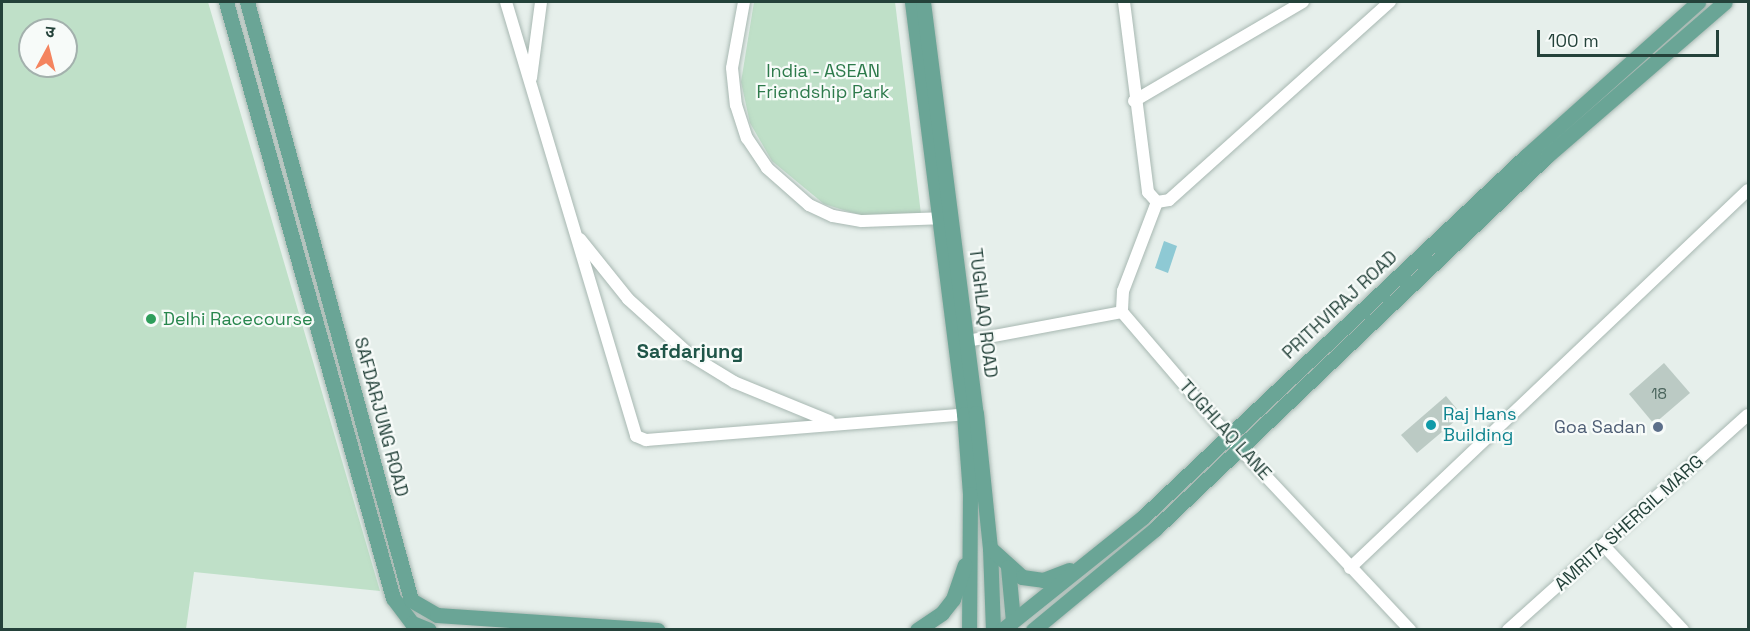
<!DOCTYPE html>
<html>
<head>
<meta charset="utf-8">
<style>
	body { margin:0 }
	#map { position:relative; width:1750px; height:631px; overflow:hidden; background:#e6efeb; font-family:"Space Grotesk","Noto Sans Devanagari",sans-serif }
	div>[style] { position:absolute }
	.green>* { inset:0; background:#bfe0c8 }
	.water>* { inset:0; background:#8ec9d4 }
	.building>* { inset:0; background:#bbcac4 }
	.roads { filter:drop-shadow(0 0 2px #a8b8b2) drop-shadow(0 0 2px #a8b8b2) }
	.minor>* { height:12px; margin:-6px; padding:0 6px; transform-origin:6px; border-radius:6px; background:#fff }
	.major>* { height:15px; margin:-7.5px; padding:0 7.5px; transform-origin:7.5px; border-radius:7.5px; background:#6aa596 }
	.dots>* { width:16px; height:16px; translate:-50% -50%; box-sizing:border-box; border:3px solid #f7fbf9; border-radius:50% }
	span { translate:-50% -50%; white-space:nowrap; text-align:center; line-height:1.15; -webkit-text-stroke:4.5px #f7fbf9; paint-order:stroke }
	.number-label { font-size:15px; color:#4a645c }
	.number-label span { -webkit-text-stroke-width:0 }
	.park-label { font-size:18px; color:#2d7a4b }
	.street-label { font-size:18px; color:#24423a }
	.leisure-label { font-size:18px; color:#27864d }
	.left { translate:0 -50%; text-align:left }
	.culture-label { font-size:18px; color:#0d838f }
	.service-label { font-size:18px; color:#4e5e75 }
	.right { translate:-100% -50%; text-align:right }
	.neighbourhood-label { font-size:20px; color:#1f5548; font-weight:700 }
	.frame { position:absolute; inset:0; border:3px solid #24423a; pointer-events:none }
	.north { position:absolute; left:18px; top:18px; width:60px; height:60px; box-sizing:border-box; background:#f7fbf9; border:2px solid #a3b1ad; border-radius:50%; rotate:7deg; font-size:16px; font-weight:700; line-height:24px; text-align:center; color:#24423a }
	.north::after { content:''; display:block; margin:auto; width:21px; height:27px; background:#f4845f; clip-path:polygon(50% 0,100% 100%,50% 72%,0 100%) }
	.scale { position:absolute; left:1537px; top:30px; width:182px; height:27px; box-sizing:border-box; border:3px solid #24423a; border-top:0; padding-left:8px; font-size:18px; line-height:21px; white-space:nowrap; color:#24423a; -webkit-text-stroke:4px #f7fbf9; paint-order:stroke }
</style>
</head>
<body>
<div id="map">
	<div class="green">
		<i style="clip-path:polygon(evenodd,2px 2px,208px 2px,380px 591px,194px 572px,186px 629px,2px 629px,2px 2px,30px 30px,66px 30px,66px 66px,30px 66px,30px 30px)"></i>
		<i style="clip-path:polygon(754px 2px,895px 2px,921px 214px,863px 216px,824px 204px,772px 161px,750px 123px,741px 82px)"></i>
	</div>
	<div class="water">
		<i style="clip-path:polygon(1164px 241px,1177px 246px,1168px 273px,1155px 268px)"></i>
	</div>
	<div class="building">
		<i style="clip-path:polygon(1664px 363px,1690px 393px,1654px 424px,1629px 394px)"></i>
		<i style="clip-path:polygon(1446px 396px,1462px 415px,1417px 453px,1401px 435px)"></i>
	</div>
	<div class="roads">
		<div class="minor">
			<i style="left:506px;top:2px;width:453px;rotate:73.3deg"></i>
			<i style="left:636px;top:436px;width:11px;rotate:22deg"></i>
			<i style="left:646px;top:440px;width:326px;rotate:-4.6deg"></i>
			<i style="left:744px;top:2px;width:67px;rotate:100.3deg"></i>
			<i style="left:732px;top:68px;width:37px;rotate:84deg"></i>
			<i style="left:736px;top:105px;width:35px;rotate:72deg"></i>
			<i style="left:747px;top:138px;width:36px;rotate:56deg"></i>
			<i style="left:767px;top:168px;width:56px;rotate:41.4deg"></i>
			<i style="left:809px;top:205px;width:26px;rotate:25deg"></i>
			<i style="left:833px;top:216px;width:29px;rotate:10deg"></i>
			<i style="left:862px;top:221px;width:85px;rotate:-2deg"></i>
			<i style="left:1124px;top:2px;width:192px;rotate:82.8deg"></i>
			<i style="left:1148px;top:192px;width:13px;rotate:48deg"></i>
			<i style="left:1157px;top:202px;width:12px;rotate:-9deg"></i>
			<i style="left:1169px;top:200px;width:297px;rotate:-41.9deg"></i>
			<i style="left:531px;top:78px;width:77px;rotate:-82.5deg"></i>
			<i style="left:1134px;top:101px;width:196px;rotate:-30.4deg"></i>
			<i style="left:1157px;top:202px;width:95px;rotate:110.9deg"></i>
			<i style="left:1123px;top:291px;width:21px;rotate:93deg"></i>
			<i style="left:1122px;top:312px;width:165px;rotate:49.4deg"></i>
			<i style="left:1229px;top:437px;width:265px;rotate:46.8deg"></i>
			<i style="left:580px;top:239px;width:77px;rotate:51.3deg"></i>
			<i style="left:628px;top:299px;width:84px;rotate:42.1deg"></i>
			<i style="left:690px;top:355px;width:52px;rotate:31.5deg"></i>
			<i style="left:734px;top:382px;width:103px;rotate:22.3deg"></i>
			<i style="left:967px;top:341px;width:158px;rotate:-10.6deg"></i>
			<i style="left:1605px;top:547px;width:114px;rotate:46.8deg"></i>
			<i style="left:1350px;top:568px;width:549px;rotate:-43.52deg"></i>
			<i style="left:1508px;top:630px;width:322px;rotate:-41.9deg"></i>
		</div>
		<div class="major">
			<i style="left:226px;top:2px;width:619px;rotate:74.35deg"></i>
			<i style="left:393px;top:598px;width:31px;rotate:53deg"></i>
			<i style="left:412px;top:623px;width:18px;rotate:22deg"></i>
			<i style="left:247px;top:2px;width:620px;rotate:74.66deg"></i>
			<i style="left:411px;top:600px;width:30px;rotate:30deg"></i>
			<i style="left:437px;top:615px;width:221px;rotate:3.9deg"></i>
			<i style="left:912px;top:2px;width:415px;rotate:82.8deg"></i>
			<i style="left:964px;top:414px;width:80px;rotate:85.7deg"></i>
			<i style="left:970px;top:494px;width:136px;rotate:90.4deg"></i>
			<i style="left:923px;top:2px;width:414px;rotate:82.7deg"></i>
			<i style="left:976px;top:413px;width:136px;rotate:84.1deg"></i>
			<i style="left:990px;top:548px;width:82px;rotate:87.9deg"></i>
			<i style="left:990px;top:548px;width:43px;rotate:42.2deg"></i>
			<i style="left:1022px;top:577px;width:21px;rotate:8deg"></i>
			<i style="left:1043px;top:580px;width:28px;rotate:-21deg"></i>
			<i style="left:1008px;top:567px;width:54px;rotate:84.7deg"></i>
			<i style="left:917px;top:630px;width:30px;rotate:-34deg"></i>
			<i style="left:942px;top:613px;width:18px;rotate:-52deg"></i>
			<i style="left:953px;top:599px;width:36px;rotate:-71deg"></i>
			<i style="left:1002px;top:630px;width:181px;rotate:-38.7deg"></i>
			<i style="left:1143px;top:517px;width:526px;rotate:-43.31deg"></i>
			<i style="left:1526px;top:156px;width:231px;rotate:-41.8deg"></i>
			<i style="left:1033px;top:630px;width:158px;rotate:-39.6deg"></i>
			<i style="left:1155px;top:529px;width:541px;rotate:-43.58deg"></i>
			<i style="left:1547px;top:156px;width:235px;rotate:-40.9deg"></i>
		</div>
	</div>
	<div class="dots">
		<i style="left:151px;top:319px;background:#2e9e5b"></i>
		<i style="left:1431px;top:425px;background:#0f9aa8"></i>
		<i style="left:1658px;top:427px;background:#5c6f8a"></i>
	</div>
	<div class="number-label">
		<span style="left:1659px;top:394px">18</span>
	</div>
	<div class="park-label">
		<span style="left:823px;top:82px">India - ASEAN<br>Friendship Park</span>
	</div>
	<div class="street-label">
		<span style="left:1340px;top:305px;rotate:-43deg">PRITHVIRAJ ROAD</span>
		<span style="left:983px;top:313px;rotate:83deg">TUGHLAQ ROAD</span>
		<span style="left:381px;top:417px;rotate:75deg">SAFDARJUNG ROAD</span>
		<span style="left:1225px;top:430px;rotate:48deg">TUGHLAQ LANE</span>
		<span style="left:1629px;top:523px;rotate:-42deg">AMRITA SHERGIL MARG</span>
	</div>
	<div class="leisure-label">
		<span class="left" style="left:163px;top:319px">Delhi Racecourse</span>
	</div>
	<div class="culture-label">
		<span class="left" style="left:1443px;top:425px">Raj Hans<br>Building</span>
	</div>
	<div class="service-label">
		<span class="right" style="left:1646px;top:427px">Goa Sadan</span>
	</div>
	<div class="neighbourhood-label">
		<span style="left:690px;top:351px">Safdarjung</span>
	</div>
	<div class="frame"></div>
	<div class="north">उ</div>
	<div class="scale">100 m</div>
</div>
</body>
</html>
